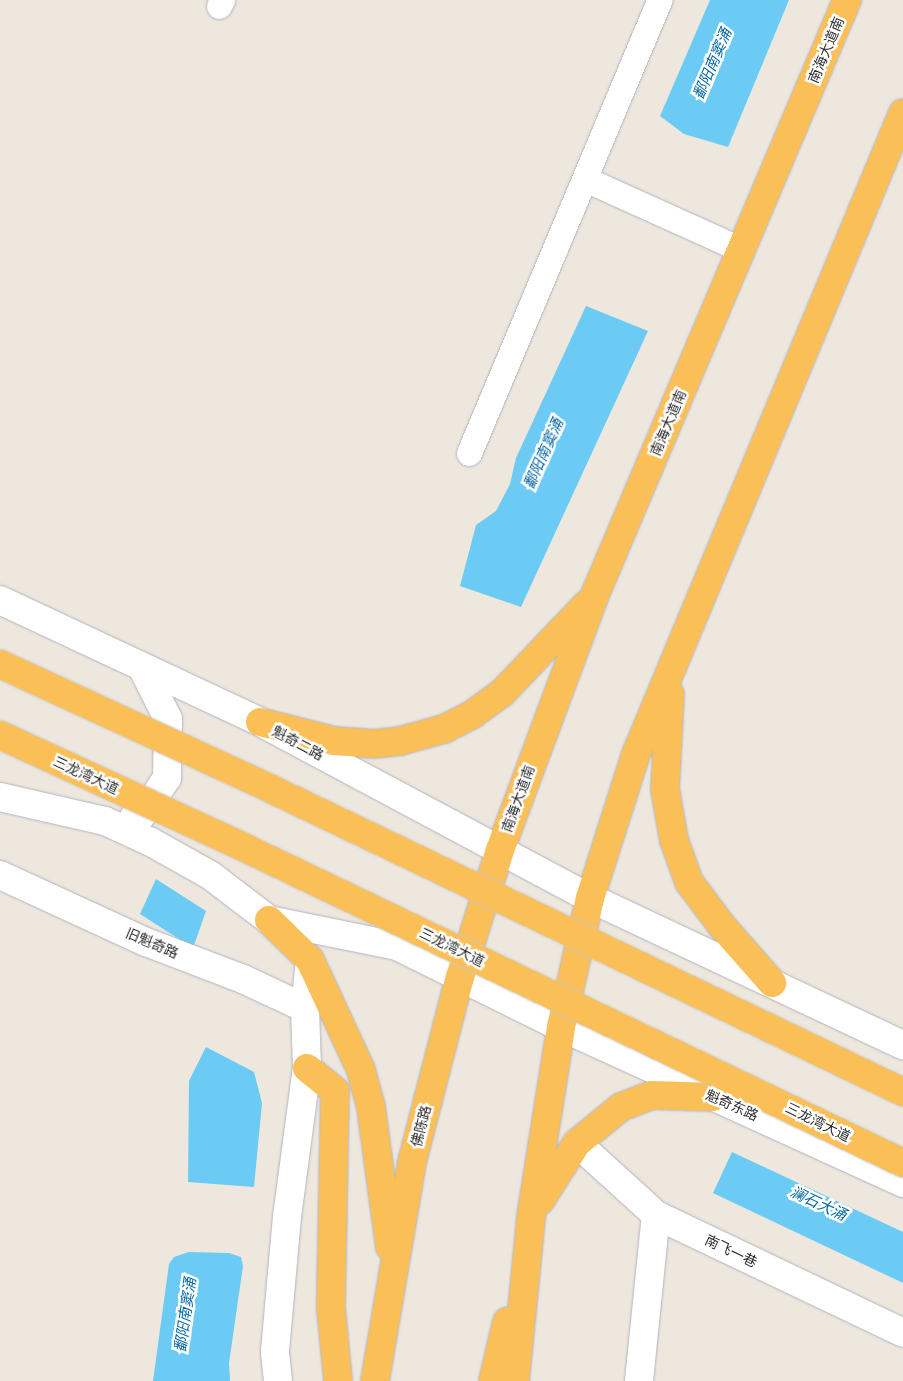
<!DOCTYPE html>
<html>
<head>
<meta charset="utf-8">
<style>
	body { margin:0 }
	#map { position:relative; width:903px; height:1381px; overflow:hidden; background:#eee7dd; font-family:Roboto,"Noto Sans SC",sans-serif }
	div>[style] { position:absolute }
	.water>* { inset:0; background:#6bcbf4 }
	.roads { filter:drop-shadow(0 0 1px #b1b3c0) drop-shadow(0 0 1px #b1b3c0) }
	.minor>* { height:25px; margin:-12.5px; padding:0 12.5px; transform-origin:12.5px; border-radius:12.5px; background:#fff }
	.tertiary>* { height:28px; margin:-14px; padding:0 14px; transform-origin:14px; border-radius:14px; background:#fff }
	.secondary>* { height:28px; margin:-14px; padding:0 14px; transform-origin:14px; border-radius:14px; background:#fff }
	.trunk>* { height:28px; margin:-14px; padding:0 14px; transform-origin:14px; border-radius:14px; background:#fbbf58 }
	.bridges { filter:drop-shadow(0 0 1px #c8c8c8) drop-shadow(0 0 1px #c8c8c8) }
	.trunk-bridge>* { height:28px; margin:-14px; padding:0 14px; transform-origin:14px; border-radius:14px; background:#fbbf58 }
	span { translate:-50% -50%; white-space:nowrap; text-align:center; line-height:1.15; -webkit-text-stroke:5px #fff; paint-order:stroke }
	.street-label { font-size:14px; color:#2b2b2b }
	.water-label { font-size:15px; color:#0768a4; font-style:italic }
</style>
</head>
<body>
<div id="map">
	<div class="water">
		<i style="clip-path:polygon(710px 0,789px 0,728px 147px,684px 134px,660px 116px)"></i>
		<i style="clip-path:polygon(586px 306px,648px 331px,521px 607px,460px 586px,476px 525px,496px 511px,510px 484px,516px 458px)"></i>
		<i style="clip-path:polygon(156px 879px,206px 911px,193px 948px,140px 914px)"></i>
		<i style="clip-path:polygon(206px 1047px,254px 1072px,262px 1103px,254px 1187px,188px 1182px,189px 1081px)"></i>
		<i style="clip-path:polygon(732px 1152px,903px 1232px,903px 1283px,713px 1193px)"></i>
		<i style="clip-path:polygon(189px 1252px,229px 1253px,241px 1257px,243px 1266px,229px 1363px,230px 1381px,153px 1381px,169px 1264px,174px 1257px)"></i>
	</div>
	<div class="roads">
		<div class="minor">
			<i style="left:219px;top:6px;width:7px;rotate:-63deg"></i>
			<i style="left:585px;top:179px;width:172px;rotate:24.3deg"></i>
			<i style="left:469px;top:453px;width:491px;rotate:-67.2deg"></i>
		</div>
		<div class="tertiary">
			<i style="left:0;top:875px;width:161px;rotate:24.7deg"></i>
			<i style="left:146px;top:942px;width:104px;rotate:20.9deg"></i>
			<i style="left:243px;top:979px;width:68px;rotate:25.1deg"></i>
			<i style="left:577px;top:1143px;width:107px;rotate:42.3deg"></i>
			<i style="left:656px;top:1215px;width:274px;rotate:25.5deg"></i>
			<i style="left:278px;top:1381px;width:30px;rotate:-96deg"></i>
			<i style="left:275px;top:1351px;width:135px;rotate:-84.9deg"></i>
			<i style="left:287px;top:1217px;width:150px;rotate:-82.4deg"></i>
			<i style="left:307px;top:1068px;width:60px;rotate:-91.9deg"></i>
			<i style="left:305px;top:1008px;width:48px;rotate:-84.1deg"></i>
			<i style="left:639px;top:1381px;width:167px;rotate:-84.2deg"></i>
		</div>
		<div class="secondary">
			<i style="left:0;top:600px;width:287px;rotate:25.1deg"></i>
			<i style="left:260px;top:722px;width:374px;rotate:28.1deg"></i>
			<i style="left:590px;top:898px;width:346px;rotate:25.2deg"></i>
			<i style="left:0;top:797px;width:108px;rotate:12.9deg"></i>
			<i style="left:105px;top:821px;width:51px;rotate:24.5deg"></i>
			<i style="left:151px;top:842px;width:68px;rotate:29.2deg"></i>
			<i style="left:210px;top:875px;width:74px;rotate:37.3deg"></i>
			<i style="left:269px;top:920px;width:131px;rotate:11.5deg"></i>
			<i style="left:397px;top:946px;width:183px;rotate:26.3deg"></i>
			<i style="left:561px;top:1027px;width:376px;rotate:24.5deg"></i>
			<i style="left:134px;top:817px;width:8px;rotate:-14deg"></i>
			<i style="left:142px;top:815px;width:45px;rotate:-56deg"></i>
			<i style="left:167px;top:778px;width:59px;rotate:-89deg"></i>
			<i style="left:168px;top:719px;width:58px;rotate:-116.6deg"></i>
		</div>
		<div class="trunk">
			<i style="left:670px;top:694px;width:95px;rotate:93deg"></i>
			<i style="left:665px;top:789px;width:52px;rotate:80deg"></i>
			<i style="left:674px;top:840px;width:45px;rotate:70.3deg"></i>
			<i style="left:689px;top:882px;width:55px;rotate:53.1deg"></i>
			<i style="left:722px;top:926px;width:76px;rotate:48.7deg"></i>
			<i style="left:260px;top:722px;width:76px;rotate:14.4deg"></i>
			<i style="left:334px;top:741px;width:39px;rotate:4deg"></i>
			<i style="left:373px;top:744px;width:27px;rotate:-6deg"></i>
			<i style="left:400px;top:741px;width:46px;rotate:-15.3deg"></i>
			<i style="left:444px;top:729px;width:33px;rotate:-27deg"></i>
			<i style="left:473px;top:714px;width:36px;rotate:-36deg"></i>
			<i style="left:502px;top:693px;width:122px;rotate:-46.3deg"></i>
			<i style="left:269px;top:920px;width:57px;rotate:44.3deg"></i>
			<i style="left:310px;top:960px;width:121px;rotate:65.1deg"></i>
			<i style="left:361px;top:1070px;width:38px;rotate:75deg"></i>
			<i style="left:371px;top:1107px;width:141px;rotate:82.3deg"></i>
			<i style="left:307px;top:1068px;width:36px;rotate:39deg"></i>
			<i style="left:335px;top:1091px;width:218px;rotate:91.1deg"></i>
			<i style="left:331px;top:1309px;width:72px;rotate:84.4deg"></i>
			<i style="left:540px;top:1201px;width:69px;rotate:-57.5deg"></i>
			<i style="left:577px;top:1143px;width:57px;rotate:-39.3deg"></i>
			<i style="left:621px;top:1107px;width:33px;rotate:-21deg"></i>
			<i style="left:652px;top:1095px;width:61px;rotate:1.9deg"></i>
			<i style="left:375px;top:1381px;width:222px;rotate:-80.4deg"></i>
			<i style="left:412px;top:1162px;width:191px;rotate:-75.5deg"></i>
			<i style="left:460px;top:977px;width:133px;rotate:-72.5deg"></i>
			<i style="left:500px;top:850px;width:270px;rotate:-69.6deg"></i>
			<i style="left:594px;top:597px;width:648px;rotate:-67.03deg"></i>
			<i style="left:493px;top:1381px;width:61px;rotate:-76.7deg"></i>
			<i style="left:515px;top:1381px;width:165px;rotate:-84.4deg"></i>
			<i style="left:531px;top:1217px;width:192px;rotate:-81deg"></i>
			<i style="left:561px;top:1027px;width:132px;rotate:-77.3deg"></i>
			<i style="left:590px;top:898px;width:151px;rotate:-72.3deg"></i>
			<i style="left:636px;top:754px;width:694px;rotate:-67.39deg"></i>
		</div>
	</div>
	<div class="bridges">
		<div class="trunk-bridge">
			<i style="left:0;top:664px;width:289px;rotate:24.7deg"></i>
			<i style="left:263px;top:785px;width:710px;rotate:25.63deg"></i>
			<i style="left:0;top:735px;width:263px;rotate:24.7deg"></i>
			<i style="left:239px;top:845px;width:736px;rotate:25.59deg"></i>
		</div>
	</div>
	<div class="street-label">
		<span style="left:826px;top:50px;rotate:-67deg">南海大道南</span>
		<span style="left:668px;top:423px;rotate:-67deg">南海大道南</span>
		<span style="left:298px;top:743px;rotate:28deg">魁奇二路</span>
		<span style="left:86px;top:775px;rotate:25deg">三龙湾大道</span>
		<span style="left:518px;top:799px;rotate:-70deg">南海大道南</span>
		<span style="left:152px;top:943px;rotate:23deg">旧魁奇路</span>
		<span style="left:452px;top:947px;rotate:26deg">三龙湾大道</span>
		<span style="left:732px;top:1105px;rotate:24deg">魁奇东路</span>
		<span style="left:818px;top:1122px;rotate:26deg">三龙湾大道</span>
		<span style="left:421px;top:1126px;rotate:-76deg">佛陈路</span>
		<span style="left:731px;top:1251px;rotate:26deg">南飞一巷</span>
	</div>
	<div class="water-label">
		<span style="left:713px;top:64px;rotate:-67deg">鄱阳南窦涌</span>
		<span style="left:544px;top:454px;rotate:-66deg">鄱阳南窦涌</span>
		<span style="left:818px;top:1204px;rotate:25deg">澜石大涌</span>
		<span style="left:186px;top:1315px;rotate:-82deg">鄱阳南窦涌</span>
	</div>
</div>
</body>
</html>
